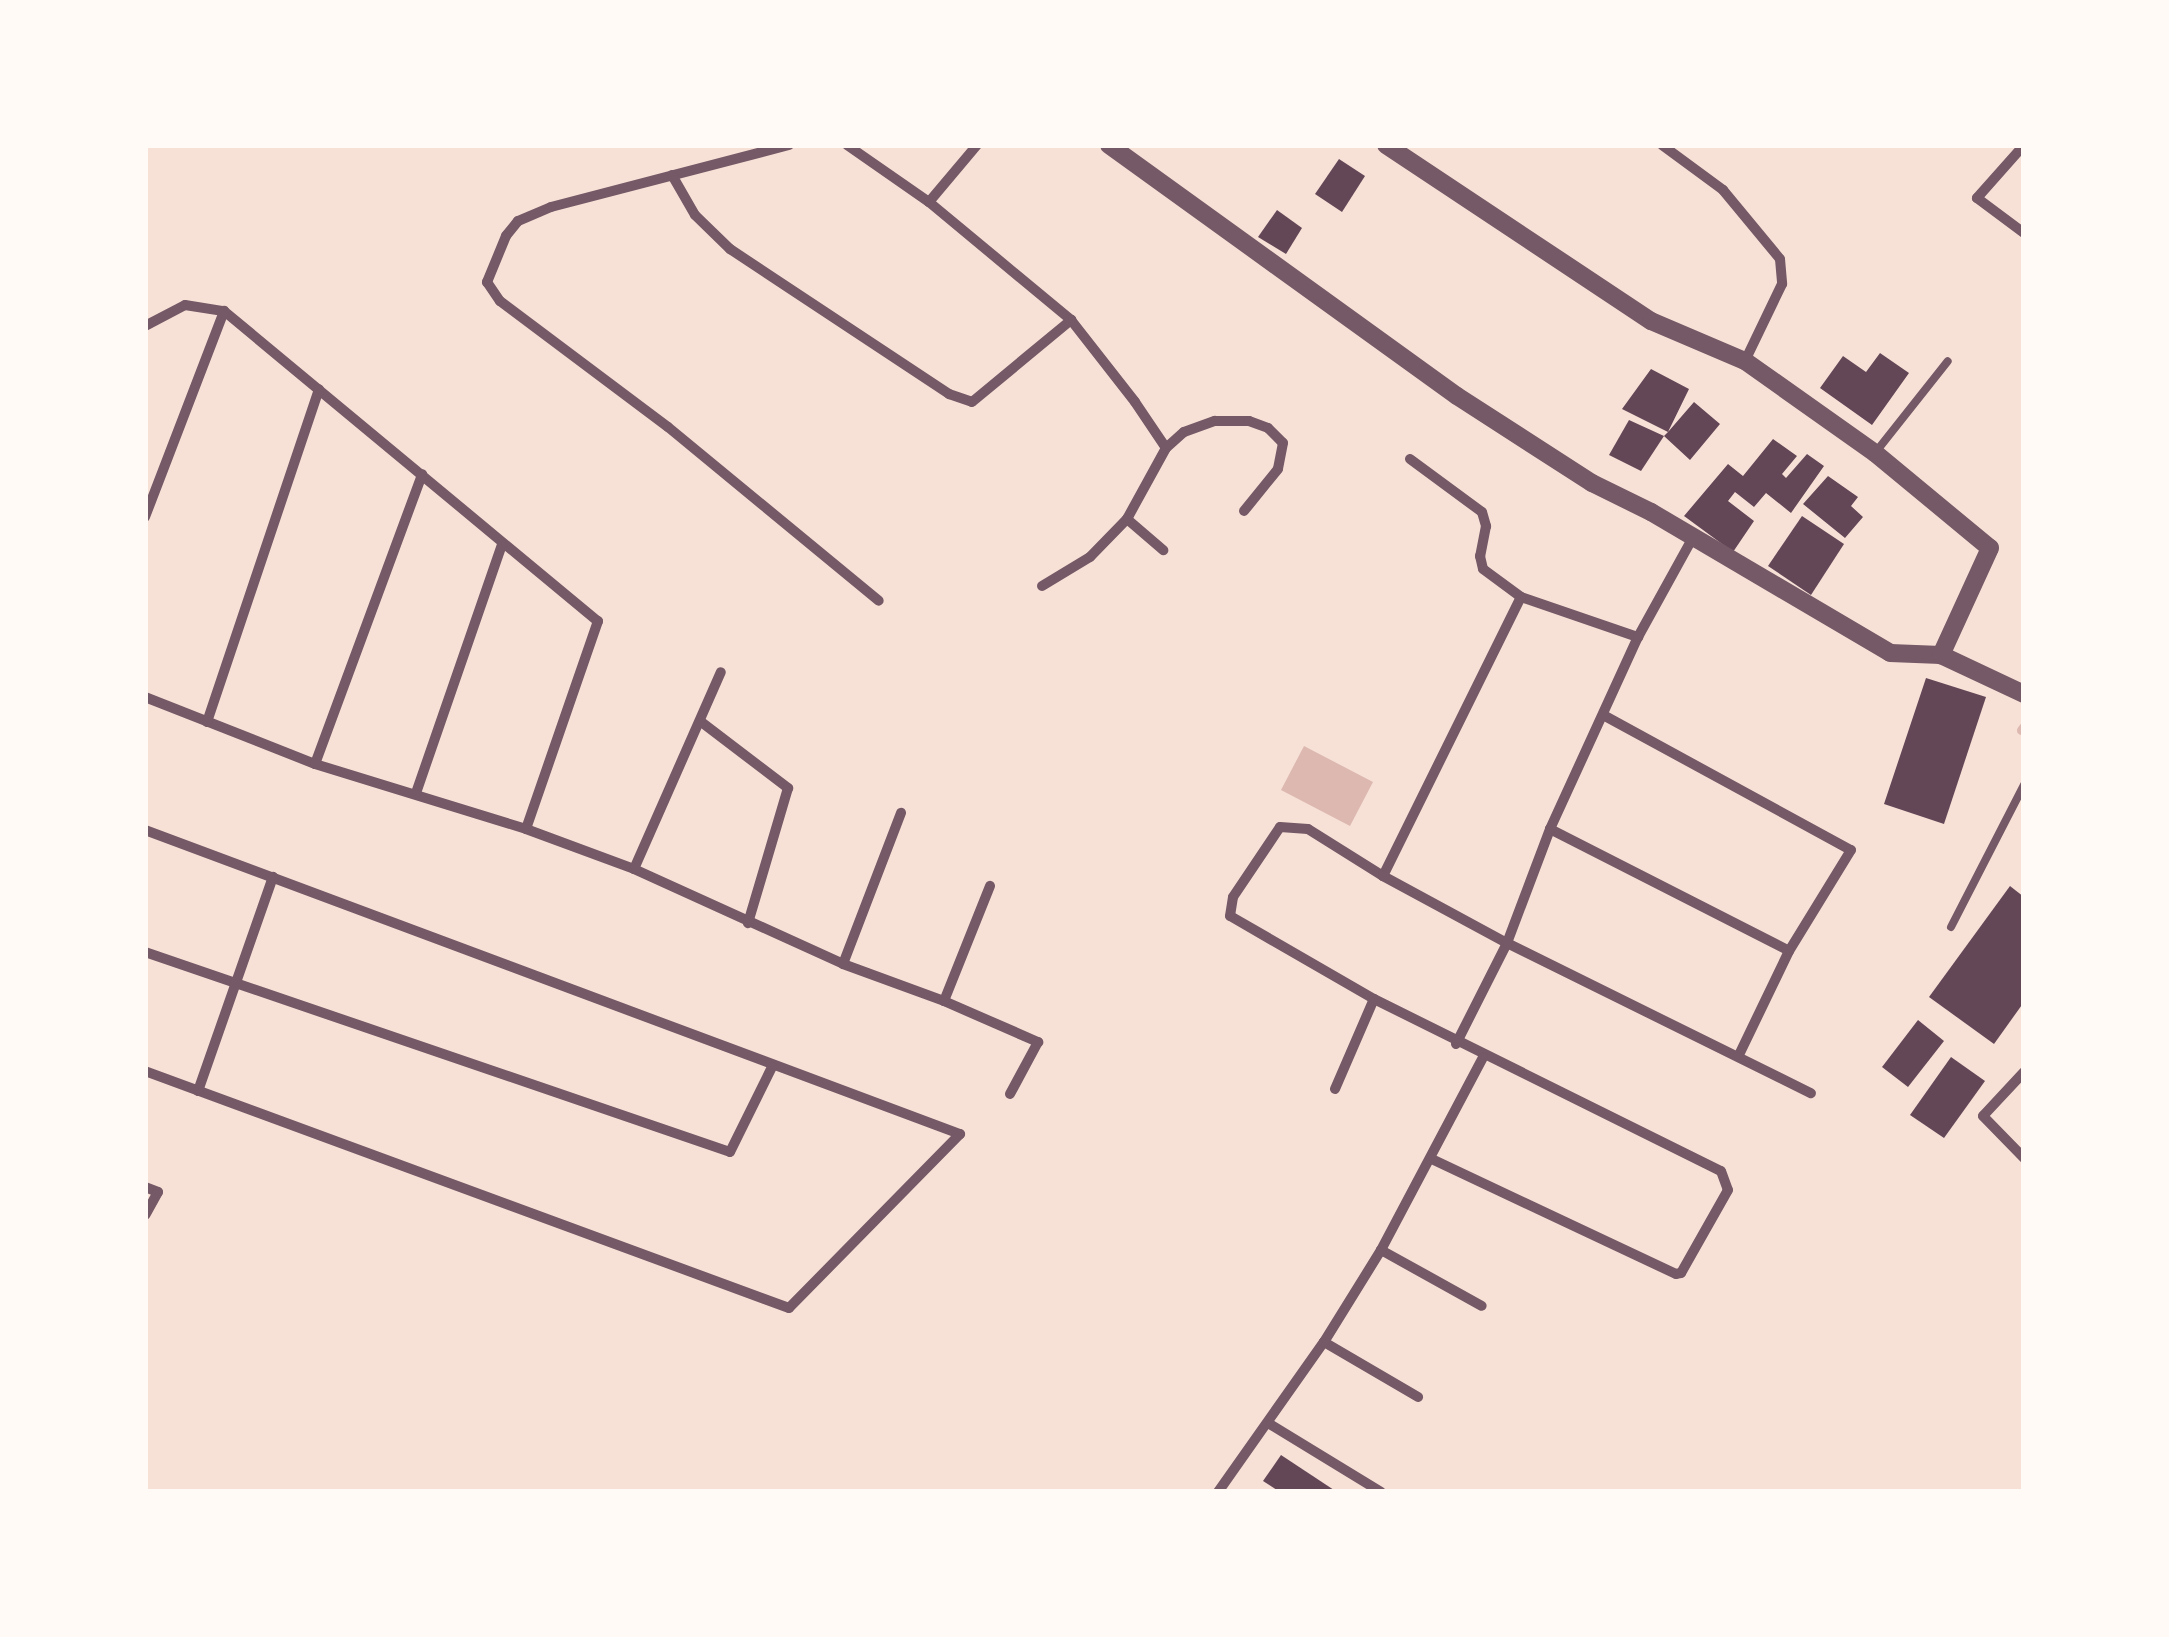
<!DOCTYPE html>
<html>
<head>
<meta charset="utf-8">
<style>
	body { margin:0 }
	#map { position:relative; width:2169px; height:1637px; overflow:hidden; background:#f7e1d7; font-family:"IBM Plex Sans",sans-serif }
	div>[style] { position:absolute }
	.water>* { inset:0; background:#dcb8b0 }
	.stream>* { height:9px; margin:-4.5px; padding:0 4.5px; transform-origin:4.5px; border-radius:4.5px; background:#dcb8b0 }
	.building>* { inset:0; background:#644757 }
	.service>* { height:8px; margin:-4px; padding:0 4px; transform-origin:4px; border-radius:4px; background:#755966 }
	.minor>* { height:10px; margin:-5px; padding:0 5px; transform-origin:5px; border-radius:5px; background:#755966 }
	.tertiary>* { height:18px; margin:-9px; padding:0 9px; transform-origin:9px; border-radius:9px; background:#755966 }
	span { translate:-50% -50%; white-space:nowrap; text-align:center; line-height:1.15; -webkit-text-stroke:9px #fffaf5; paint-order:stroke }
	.frame { position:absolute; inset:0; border:148px solid #fffaf5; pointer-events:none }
</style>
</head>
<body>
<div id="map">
	<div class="water">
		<i style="clip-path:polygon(1304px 746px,1373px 782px,1350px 826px,1281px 790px)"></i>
	</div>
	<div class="stream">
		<i style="left:2021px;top:730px;width:5px;rotate:-53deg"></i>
	</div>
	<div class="building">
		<i style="clip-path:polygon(1339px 159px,1365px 176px,1342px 212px,1315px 194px)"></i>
		<i style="clip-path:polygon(1277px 210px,1302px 228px,1286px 254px,1258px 237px)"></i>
		<i style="clip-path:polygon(1880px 353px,1909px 373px,1872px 425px,1820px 388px,1843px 356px,1866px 372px)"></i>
		<i style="clip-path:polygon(1651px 369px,1689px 389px,1668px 432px,1694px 402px,1720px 424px,1690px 460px,1664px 436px,1668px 432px,1622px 409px)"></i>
		<i style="clip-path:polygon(1629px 420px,1664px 436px,1641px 471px,1609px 455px)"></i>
		<i style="clip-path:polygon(1773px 439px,1797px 456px,1782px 474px,1786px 478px,1807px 454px,1824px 466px,1791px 513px,1766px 493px,1754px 507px,1735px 492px,1728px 501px,1754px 521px,1733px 552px,1684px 516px,1728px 464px,1743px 476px)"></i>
		<i style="clip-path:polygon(1828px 476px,1858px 497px,1851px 506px,1863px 517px,1845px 538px,1803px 504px)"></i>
		<i style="clip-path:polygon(1802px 516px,1844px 544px,1811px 595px,1768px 566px)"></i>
		<i style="clip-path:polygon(1926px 678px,1986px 697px,1944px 824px,1884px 804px)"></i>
		<i style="clip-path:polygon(2010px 886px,2024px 897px,2024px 1002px,1994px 1044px,1929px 997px)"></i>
		<i style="clip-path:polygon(1918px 1020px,1944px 1041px,1908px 1087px,1882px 1067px)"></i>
		<i style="clip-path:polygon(1951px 1057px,1985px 1081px,1944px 1138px,1910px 1115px)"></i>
		<i style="clip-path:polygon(1281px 1455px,1337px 1492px,1280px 1492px,1263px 1481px)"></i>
	</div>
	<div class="service">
		<i style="left:1875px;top:453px;width:117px;rotate:-51.6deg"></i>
		<i style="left:1951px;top:927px;width:160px;rotate:-62.8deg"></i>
	</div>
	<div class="minor">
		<i style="left:789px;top:145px;width:246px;rotate:165.4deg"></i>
		<i style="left:551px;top:207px;width:36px;rotate:157deg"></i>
		<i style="left:518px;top:221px;width:19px;rotate:129deg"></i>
		<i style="left:506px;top:236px;width:50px;rotate:112.4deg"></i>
		<i style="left:487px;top:282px;width:23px;rotate:56deg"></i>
		<i style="left:500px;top:301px;width:210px;rotate:36.9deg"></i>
		<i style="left:668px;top:427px;width:273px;rotate:39.5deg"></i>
		<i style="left:847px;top:145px;width:100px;rotate:34.8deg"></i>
		<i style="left:929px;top:202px;width:185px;rotate:39.7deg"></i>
		<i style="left:1071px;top:320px;width:104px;rotate:52deg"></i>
		<i style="left:1135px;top:402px;width:55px;rotate:56deg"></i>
		<i style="left:1166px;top:448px;width:81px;rotate:118.8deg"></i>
		<i style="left:1662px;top:145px;width:76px;rotate:36.4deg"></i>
		<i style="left:1723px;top:190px;width:89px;rotate:50.4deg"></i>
		<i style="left:1780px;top:259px;width:25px;rotate:85deg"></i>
		<i style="left:1782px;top:284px;width:85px;rotate:115.7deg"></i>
		<i style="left:2024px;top:145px;width:71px;rotate:131.6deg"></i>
		<i style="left:1977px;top:198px;width:59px;rotate:36.7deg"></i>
		<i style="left:672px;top:175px;width:46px;rotate:60.1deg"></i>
		<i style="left:695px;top:215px;width:49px;rotate:44.2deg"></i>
		<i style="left:730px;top:249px;width:263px;rotate:33.5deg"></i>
		<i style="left:949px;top:394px;width:24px;rotate:19deg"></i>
		<i style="left:972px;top:402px;width:129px;rotate:-39.6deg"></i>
		<i style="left:929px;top:202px;width:75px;rotate:-49.9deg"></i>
		<i style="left:145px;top:326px;width:45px;rotate:-27.7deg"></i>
		<i style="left:185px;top:305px;width:39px;rotate:9deg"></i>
		<i style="left:224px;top:311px;width:486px;rotate:39.7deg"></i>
		<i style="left:598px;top:621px;width:220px;rotate:109.1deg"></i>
		<i style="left:1166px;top:448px;width:24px;rotate:-42deg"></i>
		<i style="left:1184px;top:432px;width:33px;rotate:-20deg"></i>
		<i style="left:1215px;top:421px;width:34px"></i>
		<i style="left:1249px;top:421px;width:20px;rotate:20deg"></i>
		<i style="left:1268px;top:428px;width:21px;rotate:45deg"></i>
		<i style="left:1283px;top:443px;width:26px;rotate:101deg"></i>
		<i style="left:1278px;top:469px;width:54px;rotate:129deg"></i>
		<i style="left:1410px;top:459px;width:89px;rotate:36.4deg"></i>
		<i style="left:1482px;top:512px;width:15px;rotate:74deg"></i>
		<i style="left:1486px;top:526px;width:31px;rotate:101deg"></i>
		<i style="left:1480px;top:556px;width:13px;rotate:77deg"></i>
		<i style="left:1483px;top:569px;width:47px;rotate:36.4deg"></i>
		<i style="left:1521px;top:597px;width:124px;rotate:18.9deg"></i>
		<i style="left:145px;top:517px;width:221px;rotate:-69deg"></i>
		<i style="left:1042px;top:586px;width:56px;rotate:-31.1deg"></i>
		<i style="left:1090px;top:557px;width:53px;rotate:-45.8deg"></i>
		<i style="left:1127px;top:519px;width:48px;rotate:40.7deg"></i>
		<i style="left:145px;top:697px;width:183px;rotate:21.5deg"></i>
		<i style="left:315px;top:764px;width:221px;rotate:17.1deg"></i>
		<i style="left:526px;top:829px;width:115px;rotate:20.3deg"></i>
		<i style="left:634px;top:869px;width:230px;rotate:24.4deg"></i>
		<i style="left:843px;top:964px;width:108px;rotate:20.1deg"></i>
		<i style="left:944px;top:1001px;width:103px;rotate:23.6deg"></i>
		<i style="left:1038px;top:1042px;width:59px;rotate:118.3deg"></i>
		<i style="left:1605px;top:716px;width:280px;rotate:28.6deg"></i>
		<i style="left:1851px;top:850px;width:119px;rotate:121.5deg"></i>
		<i style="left:1789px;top:951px;width:115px;rotate:115.7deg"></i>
		<i style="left:700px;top:721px;width:111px;rotate:37.3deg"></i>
		<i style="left:788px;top:788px;width:141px;rotate:106.5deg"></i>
		<i style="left:207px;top:722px;width:351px;rotate:-71.4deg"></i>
		<i style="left:315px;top:764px;width:309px;rotate:-69.7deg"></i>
		<i style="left:416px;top:793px;width:263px;rotate:-70.9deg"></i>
		<i style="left:1550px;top:829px;width:268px;rotate:27deg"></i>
		<i style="left:145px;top:830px;width:870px;rotate:20.46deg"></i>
		<i style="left:960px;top:1134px;width:244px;rotate:134.5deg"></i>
		<i style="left:789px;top:1308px;width:686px;rotate:-159.8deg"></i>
		<i style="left:634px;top:869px;width:215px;rotate:-66.2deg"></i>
		<i style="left:1383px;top:876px;width:311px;rotate:-63.7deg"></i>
		<i style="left:145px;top:952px;width:618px;rotate:18.87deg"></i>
		<i style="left:730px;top:1152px;width:95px;rotate:-63.7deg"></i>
		<i style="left:843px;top:964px;width:162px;rotate:-69deg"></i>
		<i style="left:1374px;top:999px;width:166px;rotate:-150deg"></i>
		<i style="left:1230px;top:916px;width:19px;rotate:-81deg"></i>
		<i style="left:1233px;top:897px;width:84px;rotate:-56.1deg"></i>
		<i style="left:1280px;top:827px;width:28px;rotate:4deg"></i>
		<i style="left:1308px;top:829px;width:89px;rotate:32.1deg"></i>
		<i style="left:1383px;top:876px;width:141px;rotate:28.4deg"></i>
		<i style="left:1507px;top:943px;width:339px;rotate:26.3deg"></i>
		<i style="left:944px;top:1001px;width:124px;rotate:-68.2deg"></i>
		<i style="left:1456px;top:1044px;width:113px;rotate:-63.2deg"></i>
		<i style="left:1507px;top:943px;width:122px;rotate:-69.3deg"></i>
		<i style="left:1550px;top:829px;width:211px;rotate:-65.4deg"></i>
		<i style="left:1638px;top:637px;width:112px;rotate:-61.1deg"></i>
		<i style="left:2024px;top:1072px;width:60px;rotate:133deg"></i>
		<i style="left:1983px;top:1116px;width:59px;rotate:45.7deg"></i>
		<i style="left:1335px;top:1089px;width:98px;rotate:-66.6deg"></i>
		<i style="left:1374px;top:999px;width:387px;rotate:26.4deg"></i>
		<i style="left:1721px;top:1171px;width:20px;rotate:70deg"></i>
		<i style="left:1728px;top:1190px;width:95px;rotate:119.5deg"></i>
		<i style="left:1681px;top:1273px;width:5px;rotate:169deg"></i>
		<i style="left:1676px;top:1274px;width:270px;rotate:-154.8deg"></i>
		<i style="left:198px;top:1091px;width:227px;rotate:-70.7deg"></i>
		<i style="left:145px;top:1187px;width:14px;rotate:21deg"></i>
		<i style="left:158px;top:1192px;width:26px;rotate:119deg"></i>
		<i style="left:1381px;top:1250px;width:115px;rotate:29deg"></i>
		<i style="left:1324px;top:1342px;width:109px;rotate:30.3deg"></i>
		<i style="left:1268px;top:1423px;width:132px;rotate:31.4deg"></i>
		<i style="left:1218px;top:1492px;width:184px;rotate:-54.8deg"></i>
		<i style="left:1324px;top:1342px;width:108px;rotate:-58.2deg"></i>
		<i style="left:1381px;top:1250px;width:218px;rotate:-62.1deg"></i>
	</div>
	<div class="tertiary">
		<i style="left:1109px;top:145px;width:429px;rotate:35.8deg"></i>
		<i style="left:1457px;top:396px;width:161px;rotate:32.8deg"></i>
		<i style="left:1592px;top:483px;width:66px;rotate:26.2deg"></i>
		<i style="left:1651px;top:512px;width:277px;rotate:30.5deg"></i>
		<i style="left:1890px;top:653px;width:51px;rotate:2.2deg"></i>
		<i style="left:1941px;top:655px;width:92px;rotate:25.2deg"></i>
		<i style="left:1386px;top:145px;width:318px;rotate:33.6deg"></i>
		<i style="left:1651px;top:321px;width:102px;rotate:23.1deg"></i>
		<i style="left:1745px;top:361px;width:159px;rotate:35.3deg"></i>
		<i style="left:1875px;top:453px;width:149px;rotate:39.6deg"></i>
		<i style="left:1990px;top:548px;width:118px;rotate:114.6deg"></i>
	</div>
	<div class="frame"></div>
</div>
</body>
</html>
